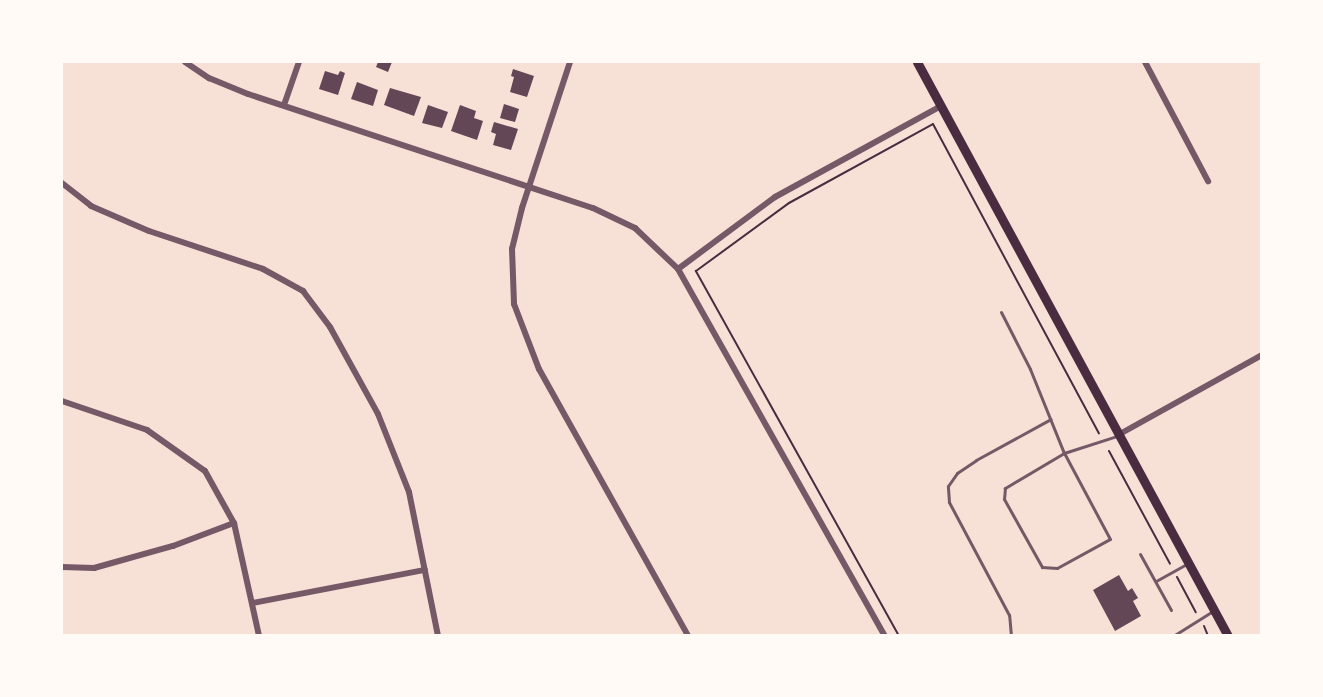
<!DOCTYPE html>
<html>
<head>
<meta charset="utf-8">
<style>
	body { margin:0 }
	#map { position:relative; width:1323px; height:697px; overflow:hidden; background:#f7e1d7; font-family:Spectral,serif }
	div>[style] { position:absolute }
	.building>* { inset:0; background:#644757 }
	.path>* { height:2px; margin:-1px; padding:0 1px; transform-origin:1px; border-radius:1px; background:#4a2c40 }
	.service>* { height:3px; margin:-1.5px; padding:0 1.5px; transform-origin:1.5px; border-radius:1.5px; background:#755966 }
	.minor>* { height:6px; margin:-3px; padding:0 3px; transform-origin:3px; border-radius:3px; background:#755966 }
	.secondary>* { height:9px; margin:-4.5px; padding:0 4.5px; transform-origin:4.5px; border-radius:4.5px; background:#4a2c40 }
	span { translate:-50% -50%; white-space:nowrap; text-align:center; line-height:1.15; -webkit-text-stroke:4.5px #fffaf5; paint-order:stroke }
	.frame { position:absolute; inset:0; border:63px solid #fffaf5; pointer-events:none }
</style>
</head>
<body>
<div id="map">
	<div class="building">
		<i style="clip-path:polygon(378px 62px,392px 62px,388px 72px,376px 67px)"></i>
		<i style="clip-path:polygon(513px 69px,534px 76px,527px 97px,510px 92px,514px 77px,511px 76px)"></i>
		<i style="clip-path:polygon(325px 71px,338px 75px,340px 71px,345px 73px,338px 95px,319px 89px)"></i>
		<i style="clip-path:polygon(357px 82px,378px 90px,373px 106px,351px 99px)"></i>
		<i style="clip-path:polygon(390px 88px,421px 97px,414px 116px,384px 105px)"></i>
		<i style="clip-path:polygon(504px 104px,519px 109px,515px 122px,500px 118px)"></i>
		<i style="clip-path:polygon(428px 105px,448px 112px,442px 128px,422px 123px)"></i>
		<i style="clip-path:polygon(460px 105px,476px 111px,474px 118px,483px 121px,477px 140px,451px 131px)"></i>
		<i style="clip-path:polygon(494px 122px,518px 129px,511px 150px,493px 145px,496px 134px,491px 132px)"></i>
		<i style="clip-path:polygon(1119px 575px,1128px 591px,1132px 588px,1138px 598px,1133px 601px,1141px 616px,1115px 631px,1093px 590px)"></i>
	</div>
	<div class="path">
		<i style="left:1109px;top:451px;width:128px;rotate:61.6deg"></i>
		<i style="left:1177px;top:577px;width:40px;rotate:62deg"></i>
		<i style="left:1204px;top:626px;width:11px;rotate:68deg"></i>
		<i style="left:899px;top:636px;width:418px;rotate:-119.1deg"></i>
		<i style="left:696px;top:271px;width:115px;rotate:-36.2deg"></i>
		<i style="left:789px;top:203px;width:164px;rotate:-28.7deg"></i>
		<i style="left:933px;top:124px;width:351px;rotate:61.8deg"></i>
	</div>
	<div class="service">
		<i style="left:1001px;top:312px;width:64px;rotate:63deg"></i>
		<i style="left:1030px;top:369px;width:91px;rotate:68deg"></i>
		<i style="left:1064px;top:453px;width:69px;rotate:149.3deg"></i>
		<i style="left:1005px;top:488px;width:11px;rotate:95deg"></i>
		<i style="left:1004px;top:499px;width:78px;rotate:60.8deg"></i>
		<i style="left:1042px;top:567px;width:15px;rotate:4deg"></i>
		<i style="left:1057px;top:568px;width:60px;rotate:-28.7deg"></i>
		<i style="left:1110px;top:539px;width:98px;rotate:-118.1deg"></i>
		<i style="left:1064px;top:453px;width:56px;rotate:-17.8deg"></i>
		<i style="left:1140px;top:554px;width:64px;rotate:61deg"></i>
		<i style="left:1156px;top:581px;width:35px;rotate:-29deg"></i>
		<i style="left:1011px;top:636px;width:21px;rotate:-95deg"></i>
		<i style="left:1009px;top:615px;width:128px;rotate:-118deg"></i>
		<i style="left:949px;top:502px;width:16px;rotate:-94deg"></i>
		<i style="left:948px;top:486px;width:16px;rotate:-55deg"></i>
		<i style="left:957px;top:473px;width:23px;rotate:-34deg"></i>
		<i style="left:976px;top:460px;width:85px;rotate:-28.7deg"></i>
		<i style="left:1173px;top:636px;width:47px;rotate:-32deg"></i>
	</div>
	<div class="minor">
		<i style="left:185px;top:62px;width:29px;rotate:34deg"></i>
		<i style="left:209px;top:78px;width:42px;rotate:22.3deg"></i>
		<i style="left:248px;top:94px;width:363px;rotate:18.3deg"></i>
		<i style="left:593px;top:208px;width:47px;rotate:25.5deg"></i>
		<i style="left:635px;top:228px;width:59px;rotate:43.6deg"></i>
		<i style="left:678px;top:269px;width:421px;rotate:60.6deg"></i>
		<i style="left:570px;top:62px;width:154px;rotate:108.2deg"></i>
		<i style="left:522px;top:208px;width:42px;rotate:103.7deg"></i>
		<i style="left:512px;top:249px;width:55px;rotate:87.9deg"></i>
		<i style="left:514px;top:304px;width:70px;rotate:69deg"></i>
		<i style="left:539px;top:369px;width:306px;rotate:60.8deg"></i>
		<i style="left:1145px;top:62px;width:135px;rotate:62.1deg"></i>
		<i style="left:284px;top:105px;width:46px;rotate:-70.8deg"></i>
		<i style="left:62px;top:183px;width:37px;rotate:38deg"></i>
		<i style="left:91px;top:206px;width:63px;rotate:23.3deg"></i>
		<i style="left:149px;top:231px;width:120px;rotate:18.4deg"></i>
		<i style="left:263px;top:269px;width:46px;rotate:28.8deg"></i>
		<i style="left:303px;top:291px;width:45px;rotate:53.1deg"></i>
		<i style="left:330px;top:327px;width:99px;rotate:61.1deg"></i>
		<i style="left:378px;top:414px;width:84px;rotate:68.3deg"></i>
		<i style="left:409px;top:492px;width:147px;rotate:78.6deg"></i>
		<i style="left:678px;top:269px;width:121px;rotate:-36.6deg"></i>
		<i style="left:775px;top:197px;width:189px;rotate:-28.7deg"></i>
		<i style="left:62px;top:401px;width:90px;rotate:18.8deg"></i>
		<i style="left:147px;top:430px;width:71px;rotate:35.3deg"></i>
		<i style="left:205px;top:471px;width:60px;rotate:60.9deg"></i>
		<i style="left:234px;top:523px;width:116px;rotate:77.5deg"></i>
		<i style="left:1118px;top:435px;width:165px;rotate:-29.1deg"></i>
		<i style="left:62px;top:567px;width:32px;rotate:2deg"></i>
		<i style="left:94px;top:568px;width:82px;rotate:-15.6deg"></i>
		<i style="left:173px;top:546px;width:65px;rotate:-20.7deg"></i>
		<i style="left:253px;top:603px;width:175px;rotate:-10.9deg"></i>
	</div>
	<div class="secondary">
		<i style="left:917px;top:62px;width:653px;rotate:61.55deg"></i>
	</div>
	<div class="frame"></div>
</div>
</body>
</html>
